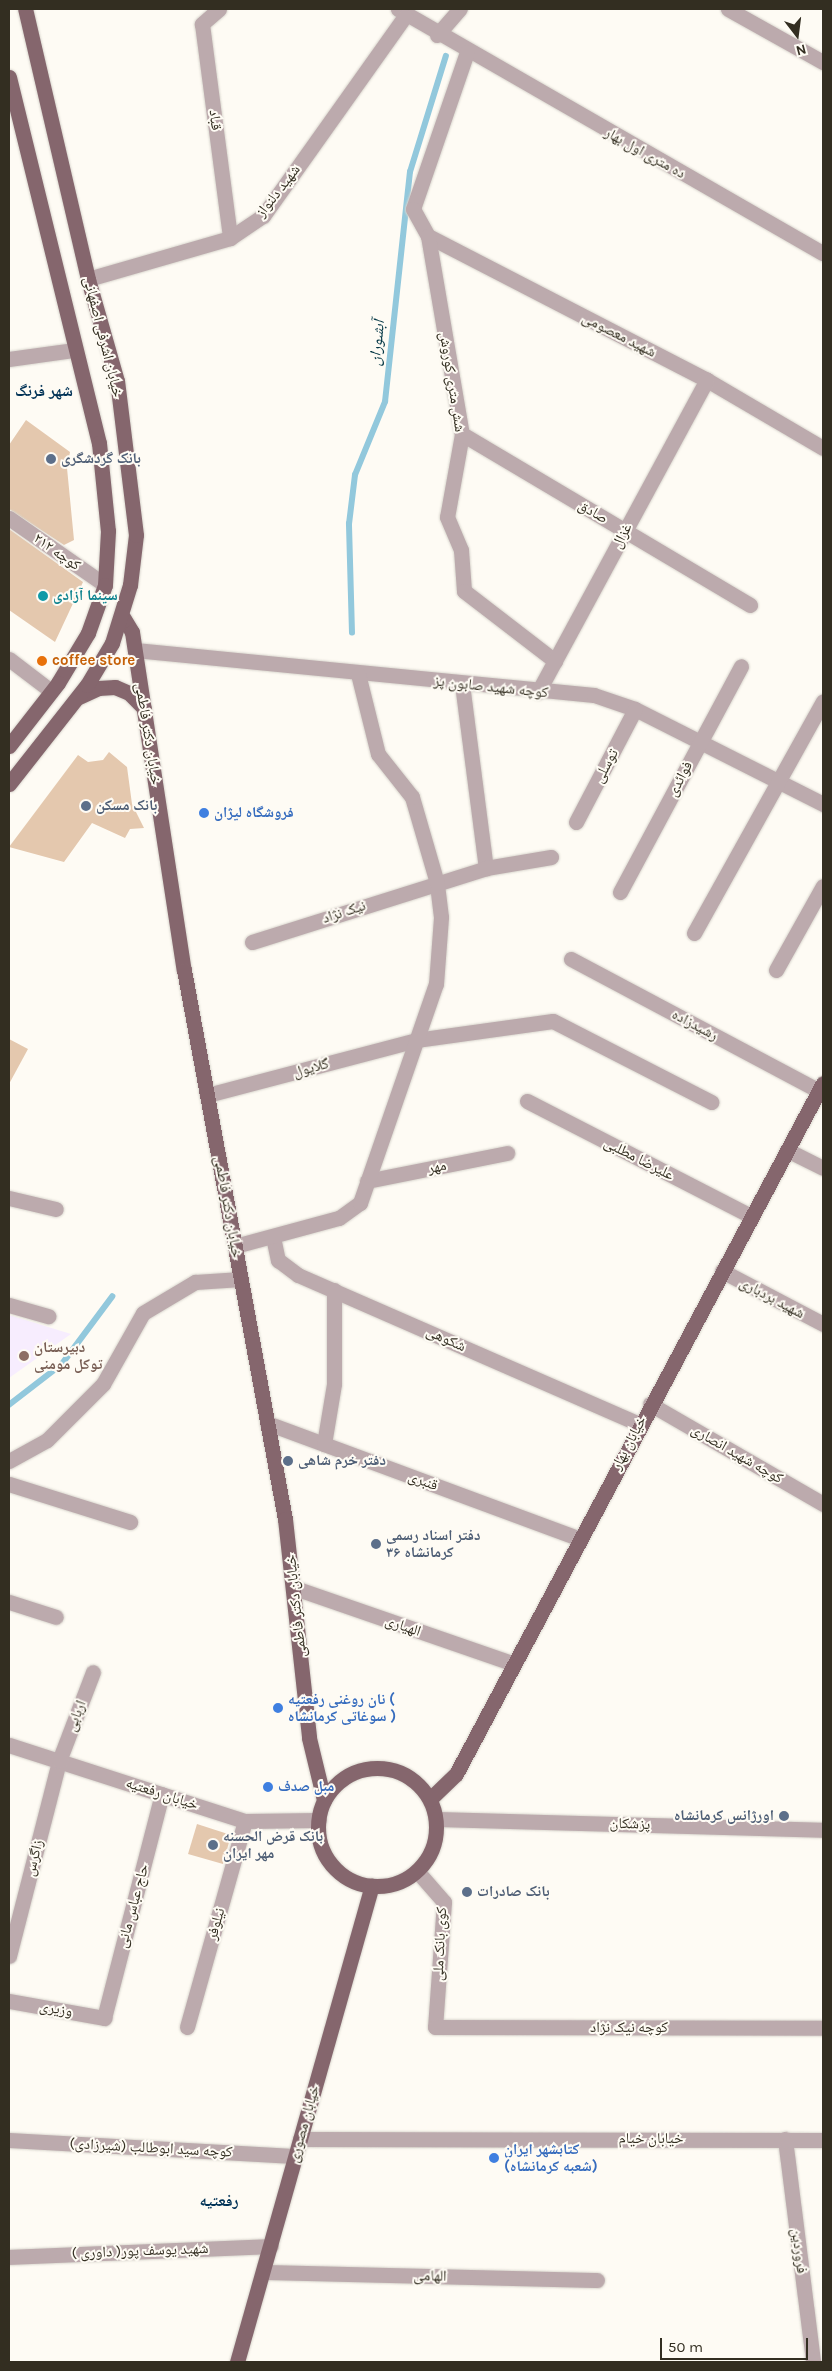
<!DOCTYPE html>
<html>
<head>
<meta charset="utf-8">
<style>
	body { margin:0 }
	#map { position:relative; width:832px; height:2371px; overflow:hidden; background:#fefbf4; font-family:Karla,"Noto Naskh Arabic",sans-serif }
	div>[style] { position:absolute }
	.education>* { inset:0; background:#f7edfe }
	.stream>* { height:5.5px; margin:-2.75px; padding:0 2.75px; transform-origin:2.75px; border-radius:2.75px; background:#92c8dc }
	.building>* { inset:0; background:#e4c8ae }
	.roads { filter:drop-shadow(0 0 1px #d9d6ce) drop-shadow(0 0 1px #d9d6ce) }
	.minor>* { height:15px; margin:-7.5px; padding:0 7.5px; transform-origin:7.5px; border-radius:7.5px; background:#bcaaad }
	.major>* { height:15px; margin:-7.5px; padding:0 7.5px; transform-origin:7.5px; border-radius:7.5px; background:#85666d }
	.major>.ring { margin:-7.5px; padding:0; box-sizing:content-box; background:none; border:15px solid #85666d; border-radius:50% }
	.dots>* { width:14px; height:14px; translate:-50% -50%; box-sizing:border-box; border:2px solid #fefbf4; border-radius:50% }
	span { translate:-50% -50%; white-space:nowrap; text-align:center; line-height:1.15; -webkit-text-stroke:4px #fefbf4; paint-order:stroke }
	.street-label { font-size:15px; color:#332e21 }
	.service-label { font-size:15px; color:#4e5e75; font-weight:700 }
	.left { translate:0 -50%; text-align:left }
	.right { translate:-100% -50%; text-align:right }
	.culture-label { font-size:15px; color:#0d838f; font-weight:700 }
	.food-label { font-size:15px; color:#c56008; font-weight:700 }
	.shop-label { font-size:15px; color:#366cbe; font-weight:700 }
	.education-label { font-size:15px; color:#785e54; font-weight:700 }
	.water-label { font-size:16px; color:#033644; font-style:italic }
	.neighbourhood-label { font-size:16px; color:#003256; font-weight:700 }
	.frame { position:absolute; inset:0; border:10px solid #332e21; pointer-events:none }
	.north { position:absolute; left:772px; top:10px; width:50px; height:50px; -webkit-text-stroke:4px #fefbf4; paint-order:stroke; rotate:165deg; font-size:14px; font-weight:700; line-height:20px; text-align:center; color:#332e21 }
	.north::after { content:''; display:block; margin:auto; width:18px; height:22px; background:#332e21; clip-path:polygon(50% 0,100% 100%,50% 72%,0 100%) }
	.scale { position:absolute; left:660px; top:2338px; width:148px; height:22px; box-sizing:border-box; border:2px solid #332e21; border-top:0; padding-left:6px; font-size:15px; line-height:18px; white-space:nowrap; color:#332e21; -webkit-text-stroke:4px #fefbf4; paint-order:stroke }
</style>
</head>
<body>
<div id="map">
	<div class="education">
		<i style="clip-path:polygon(9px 1315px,71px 1334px,9px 1378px)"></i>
	</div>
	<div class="stream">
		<i style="left:352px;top:633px;width:109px;rotate:-91.6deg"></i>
		<i style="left:349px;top:524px;width:49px;rotate:-83deg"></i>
		<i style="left:355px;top:475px;width:79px;rotate:-67.7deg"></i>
		<i style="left:385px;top:402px;width:231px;rotate:-83.8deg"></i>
		<i style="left:410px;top:172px;width:121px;rotate:-72.8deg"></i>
		<i style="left:9px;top:1405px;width:67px;rotate:-37.7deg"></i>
		<i style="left:62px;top:1364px;width:84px;rotate:-53.3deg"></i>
	</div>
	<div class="building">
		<i style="clip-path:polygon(26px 420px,70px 452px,67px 468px,74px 540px,64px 545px,9px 509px,9px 445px)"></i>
		<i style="clip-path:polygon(9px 529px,83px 582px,55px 642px,9px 610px)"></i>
		<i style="clip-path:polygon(109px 752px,127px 767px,132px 804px,144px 828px,130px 829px,125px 838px,92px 823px,64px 862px,9px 847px,78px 755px,88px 762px,103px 760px)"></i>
		<i style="clip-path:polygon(9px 1039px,28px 1049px,9px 1084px)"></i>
		<i style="clip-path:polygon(197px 1824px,231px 1835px,223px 1864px,188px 1854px)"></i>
	</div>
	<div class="roads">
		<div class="minor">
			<i style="left:219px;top:9px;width:23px;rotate:139deg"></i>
			<i style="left:202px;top:24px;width:216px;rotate:82.5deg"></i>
			<i style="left:398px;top:9px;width:490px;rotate:29.9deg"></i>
			<i style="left:728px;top:9px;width:109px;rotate:29.2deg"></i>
			<i style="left:437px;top:35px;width:35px;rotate:-49deg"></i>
			<i style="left:467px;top:52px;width:166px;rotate:109deg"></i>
			<i style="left:413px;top:209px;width:31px;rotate:61deg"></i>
			<i style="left:428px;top:236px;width:314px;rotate:27.3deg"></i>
			<i style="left:707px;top:380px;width:134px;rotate:30.4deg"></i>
			<i style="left:428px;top:236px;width:201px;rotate:80.3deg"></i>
			<i style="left:462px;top:434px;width:84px;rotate:100.2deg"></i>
			<i style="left:447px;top:517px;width:36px;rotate:67deg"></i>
			<i style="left:461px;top:550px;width:41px;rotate:85.8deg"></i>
			<i style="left:464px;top:591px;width:115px;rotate:37.6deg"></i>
			<i style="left:88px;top:279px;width:148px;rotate:-16.1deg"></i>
			<i style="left:230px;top:238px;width:40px;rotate:-34deg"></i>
			<i style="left:263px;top:216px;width:245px;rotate:-54.6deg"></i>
			<i style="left:9px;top:359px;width:66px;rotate:-7.9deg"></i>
			<i style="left:462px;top:434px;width:335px;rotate:30.7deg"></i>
			<i style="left:9px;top:518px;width:117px;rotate:34.9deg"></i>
			<i style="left:135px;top:650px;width:461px;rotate:5.6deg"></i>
			<i style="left:594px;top:695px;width:43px;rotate:18.9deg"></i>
			<i style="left:635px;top:709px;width:211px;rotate:26.8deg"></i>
			<i style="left:9px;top:659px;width:53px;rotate:37.3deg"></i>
			<i style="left:462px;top:684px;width:186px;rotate:82.6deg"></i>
			<i style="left:538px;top:692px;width:355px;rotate:-61.6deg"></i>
			<i style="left:576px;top:822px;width:127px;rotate:-62.4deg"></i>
			<i style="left:620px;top:892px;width:256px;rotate:-61.8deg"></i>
			<i style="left:694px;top:933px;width:265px;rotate:-60.9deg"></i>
			<i style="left:252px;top:942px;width:245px;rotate:-17.5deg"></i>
			<i style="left:486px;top:868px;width:66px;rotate:-9.6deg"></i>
			<i style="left:571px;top:959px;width:281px;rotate:28deg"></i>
			<i style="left:776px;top:970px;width:96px;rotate:-60.8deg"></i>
			<i style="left:207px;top:1095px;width:216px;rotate:-14.7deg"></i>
			<i style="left:416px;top:1040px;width:138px;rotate:-7.9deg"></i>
			<i style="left:553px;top:1021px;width:178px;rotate:27.1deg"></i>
			<i style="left:527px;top:1101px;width:252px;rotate:27.2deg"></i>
			<i style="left:787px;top:1150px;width:40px;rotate:26.6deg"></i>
			<i style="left:367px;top:1181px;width:143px;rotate:-11.3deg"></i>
			<i style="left:9px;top:1198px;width:48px;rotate:13.2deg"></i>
			<i style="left:273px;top:1237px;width:24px;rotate:78deg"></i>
			<i style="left:278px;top:1260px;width:25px;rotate:37deg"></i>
			<i style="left:298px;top:1275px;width:372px;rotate:23.6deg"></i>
			<i style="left:235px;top:1246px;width:108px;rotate:-15.1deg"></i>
			<i style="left:339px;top:1218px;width:26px;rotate:-36deg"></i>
			<i style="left:360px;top:1203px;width:232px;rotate:-70.9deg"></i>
			<i style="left:436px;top:984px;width:67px;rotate:-85.7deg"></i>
			<i style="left:441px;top:917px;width:34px;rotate:-97deg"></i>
			<i style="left:437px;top:883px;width:90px;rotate:-106.2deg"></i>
			<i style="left:412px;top:797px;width:55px;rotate:-128.3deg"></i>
			<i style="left:378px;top:754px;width:82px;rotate:-104deg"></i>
			<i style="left:722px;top:1271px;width:114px;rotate:27.7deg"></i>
			<i style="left:9px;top:1305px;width:41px;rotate:15.8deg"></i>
			<i style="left:650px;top:1404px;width:200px;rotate:30deg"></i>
			<i style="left:267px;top:1423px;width:332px;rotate:20.3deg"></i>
			<i style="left:324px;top:1444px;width:61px;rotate:-80.5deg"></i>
			<i style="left:334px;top:1384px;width:94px;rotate:-90deg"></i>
			<i style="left:9px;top:1461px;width:43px;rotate:-28.9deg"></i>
			<i style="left:47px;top:1440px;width:79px;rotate:-45deg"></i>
			<i style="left:103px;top:1384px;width:81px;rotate:-60.6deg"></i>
			<i style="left:143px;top:1313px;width:61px;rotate:-30.8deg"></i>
			<i style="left:195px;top:1282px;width:46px;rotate:-3.7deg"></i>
			<i style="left:9px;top:1484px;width:127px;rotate:17.4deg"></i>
			<i style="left:295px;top:1588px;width:229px;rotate:19.1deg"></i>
			<i style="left:9px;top:1602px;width:49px;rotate:17.7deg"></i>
			<i style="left:9px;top:1745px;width:248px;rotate:17.9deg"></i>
			<i style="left:245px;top:1821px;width:74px;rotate:-0.8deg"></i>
			<i style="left:436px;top:1819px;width:387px;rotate:1.6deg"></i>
			<i style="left:417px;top:1871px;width:41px;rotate:48.9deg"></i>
			<i style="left:444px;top:1902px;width:125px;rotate:94.1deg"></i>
			<i style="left:435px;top:2027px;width:388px;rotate:0.1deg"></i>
			<i style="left:9px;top:1956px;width:201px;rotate:-75.6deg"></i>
			<i style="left:59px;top:1761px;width:95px;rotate:-69.1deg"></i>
			<i style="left:9px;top:2001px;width:97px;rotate:10.1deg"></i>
			<i style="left:104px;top:2018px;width:231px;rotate:-75.5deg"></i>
			<i style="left:187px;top:2027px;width:214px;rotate:-74.3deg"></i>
			<i style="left:300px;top:2139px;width:523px;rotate:0.11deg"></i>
			<i style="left:785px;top:2139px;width:225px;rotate:82.8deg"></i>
			<i style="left:9px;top:2140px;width:285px;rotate:3.2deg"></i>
			<i style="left:9px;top:2257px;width:262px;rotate:-2.4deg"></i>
			<i style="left:263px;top:2272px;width:334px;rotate:1.4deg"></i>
		</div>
		<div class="major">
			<i style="left:9px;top:77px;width:377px;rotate:76.2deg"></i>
			<i style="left:99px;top:443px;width:88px;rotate:84.2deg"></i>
			<i style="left:108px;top:531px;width:54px;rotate:93.2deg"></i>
			<i style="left:105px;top:585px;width:51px;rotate:109.5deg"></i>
			<i style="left:88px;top:633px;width:58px;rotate:121deg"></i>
			<i style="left:58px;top:683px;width:80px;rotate:127.9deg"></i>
			<i style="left:123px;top:617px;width:17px;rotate:59deg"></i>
			<i style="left:132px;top:632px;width:342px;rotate:81.3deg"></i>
			<i style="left:184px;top:970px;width:558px;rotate:79.58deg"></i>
			<i style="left:285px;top:1519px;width:220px;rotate:83.7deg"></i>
			<i style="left:309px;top:1738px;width:64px;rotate:76.4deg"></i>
			<i style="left:79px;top:697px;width:21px;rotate:-25deg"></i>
			<i style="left:98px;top:688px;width:17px;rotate:-3deg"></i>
			<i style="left:115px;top:687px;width:15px;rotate:23deg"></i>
			<i style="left:129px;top:693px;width:21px;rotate:45deg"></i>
			<i style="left:9px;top:784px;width:126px;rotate:-51.8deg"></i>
			<i style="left:87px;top:685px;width:49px;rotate:-59.2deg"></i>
			<i style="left:112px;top:643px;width:61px;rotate:-72.8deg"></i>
			<i style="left:130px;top:585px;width:50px;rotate:-83.2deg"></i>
			<i style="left:136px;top:535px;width:155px;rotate:-97deg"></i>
			<i style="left:117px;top:381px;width:106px;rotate:-105.9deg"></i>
			<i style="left:88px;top:279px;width:277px;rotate:-103.1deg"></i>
			<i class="ring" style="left:318px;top:1768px;width:103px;height:103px"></i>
			<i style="left:430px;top:1799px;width:36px;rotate:-44deg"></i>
			<i style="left:456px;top:1774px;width:782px;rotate:-62.03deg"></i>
			<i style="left:237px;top:2362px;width:495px;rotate:-74.2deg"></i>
		</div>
	</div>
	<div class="dots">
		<i style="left:51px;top:459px;background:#5c6f8a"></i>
		<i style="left:43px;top:596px;background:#0f9aa8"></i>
		<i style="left:42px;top:661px;background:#e8710a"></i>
		<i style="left:86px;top:806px;background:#5c6f8a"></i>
		<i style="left:204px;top:813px;background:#3f7fe0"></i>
		<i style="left:24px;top:1356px;background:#8d6e63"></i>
		<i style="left:288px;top:1461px;background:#5c6f8a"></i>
		<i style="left:376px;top:1544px;background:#5c6f8a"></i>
		<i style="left:278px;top:1708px;background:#3f7fe0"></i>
		<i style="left:268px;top:1787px;background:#3f7fe0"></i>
		<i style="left:784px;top:1816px;background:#5c6f8a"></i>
		<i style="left:213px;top:1845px;background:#5c6f8a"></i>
		<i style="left:467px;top:1892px;background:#5c6f8a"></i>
		<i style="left:494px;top:2158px;background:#3f7fe0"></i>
	</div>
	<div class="street-label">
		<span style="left:215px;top:120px;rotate:83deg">قباد</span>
		<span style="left:645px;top:153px;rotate:29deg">ده متری اول بهار</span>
		<span style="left:278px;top:191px;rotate:-52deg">شهید دلنواز</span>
		<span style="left:619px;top:335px;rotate:27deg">شهید معصومی</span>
		<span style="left:103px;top:337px;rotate:76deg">خیابان اشرفی اصفهانی</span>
		<span style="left:452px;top:382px;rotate:81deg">شش متری کوروش</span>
		<span style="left:593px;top:512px;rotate:31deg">صادق</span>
		<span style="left:622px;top:536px;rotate:-62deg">غزال</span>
		<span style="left:57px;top:552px;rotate:35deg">کوچه ۲۱۲</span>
		<span style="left:491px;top:687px;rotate:6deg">کوچه شهید صابون پز</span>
		<span style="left:148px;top:734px;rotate:81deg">خیابان دکتر فاطمی</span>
		<span style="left:606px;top:766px;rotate:-62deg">توسلی</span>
		<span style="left:680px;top:779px;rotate:-62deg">فوائدی</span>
		<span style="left:344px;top:912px;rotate:-18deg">نیک نژاد</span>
		<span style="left:695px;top:1025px;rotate:28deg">رشیدزاده</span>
		<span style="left:311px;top:1068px;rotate:-15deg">گلایول</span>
		<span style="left:639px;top:1159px;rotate:27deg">علیرضا مطلبی</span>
		<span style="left:437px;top:1167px;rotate:-11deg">مهر</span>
		<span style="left:228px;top:1207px;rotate:80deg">خیابان دکتر فاطمی</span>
		<span style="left:772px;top:1298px;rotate:28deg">شهید بردباری</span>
		<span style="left:446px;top:1339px;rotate:24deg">شکوهی</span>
		<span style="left:629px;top:1443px;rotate:-62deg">خیابان بهار</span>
		<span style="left:737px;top:1454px;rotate:30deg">کوچه شهید انصاری</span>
		<span style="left:423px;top:1481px;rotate:20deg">قنبری</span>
		<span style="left:296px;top:1606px;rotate:-96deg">خیابان دکتر فاطمی</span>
		<span style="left:403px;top:1626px;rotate:19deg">الهیاری</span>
		<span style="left:76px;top:1716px;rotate:-69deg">اربابی</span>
		<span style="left:162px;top:1794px;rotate:18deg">خیابان رفعتیه</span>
		<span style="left:630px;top:1824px;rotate:2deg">پزشکان</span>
		<span style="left:34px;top:1858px;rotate:-76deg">زاگرس</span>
		<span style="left:133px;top:1906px;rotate:-75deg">حاج عباس مانی</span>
		<span style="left:216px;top:1924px;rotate:-74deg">نیلوفر</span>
		<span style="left:440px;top:1944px;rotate:-87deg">کوی بانک ملی</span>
		<span style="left:56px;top:2009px;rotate:10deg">وزیری</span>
		<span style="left:629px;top:2028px">کوچه نیک نژاد</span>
		<span style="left:304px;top:2124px;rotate:-74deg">خیابان مصوری</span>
		<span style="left:651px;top:2139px">خیابان خیام</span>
		<span style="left:151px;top:2148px;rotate:3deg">کوچه سید ابوطالب (شیرزادی)</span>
		<span style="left:140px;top:2251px;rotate:-2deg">شهید یوسف پور( داوری )</span>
		<span style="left:799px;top:2251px;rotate:83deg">فروردین</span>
		<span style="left:430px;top:2276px;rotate:1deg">الهامی</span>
	</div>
	<div class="service-label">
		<span class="left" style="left:61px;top:459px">بانک گردشگری</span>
		<span class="left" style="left:96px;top:806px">بانک مسکن</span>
		<span class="left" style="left:298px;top:1461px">دفتر خرم شاهی</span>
		<span class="left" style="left:386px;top:1544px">دفتر اسناد رسمی<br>۳۶ کرمانشاه</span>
		<span class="right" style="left:774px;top:1816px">اورژانس کرمانشاه</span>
		<span class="left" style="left:223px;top:1845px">بانک قرض الحسنه<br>مهر ایران</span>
		<span class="left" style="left:477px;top:1892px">بانک صادرات</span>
	</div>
	<div class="culture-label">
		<span class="left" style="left:53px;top:596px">سینما آزادی</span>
	</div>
	<div class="food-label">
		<span class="left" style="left:52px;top:661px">coffee store</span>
	</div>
	<div class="shop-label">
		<span class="left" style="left:214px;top:813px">فروشگاه لیژان</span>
		<span class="left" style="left:288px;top:1708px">نان روغنی رفعتیه (<br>سوغاتی کرمانشاه )</span>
		<span class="left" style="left:278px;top:1787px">مبل صدف</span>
		<span class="left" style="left:504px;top:2158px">کتابشهر ایران<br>(شعبه کرمانشاه)</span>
	</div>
	<div class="education-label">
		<span class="left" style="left:34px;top:1356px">دبیرستان<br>توکل مومنی</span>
	</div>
	<div class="water-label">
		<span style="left:377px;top:343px;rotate:-84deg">آبشوران</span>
	</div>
	<div class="neighbourhood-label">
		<span style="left:44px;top:391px">شهر فرنگ</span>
		<span style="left:219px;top:2201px">رفعتیه</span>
	</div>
	<div class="frame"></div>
	<div class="north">N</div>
	<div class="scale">50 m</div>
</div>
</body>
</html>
